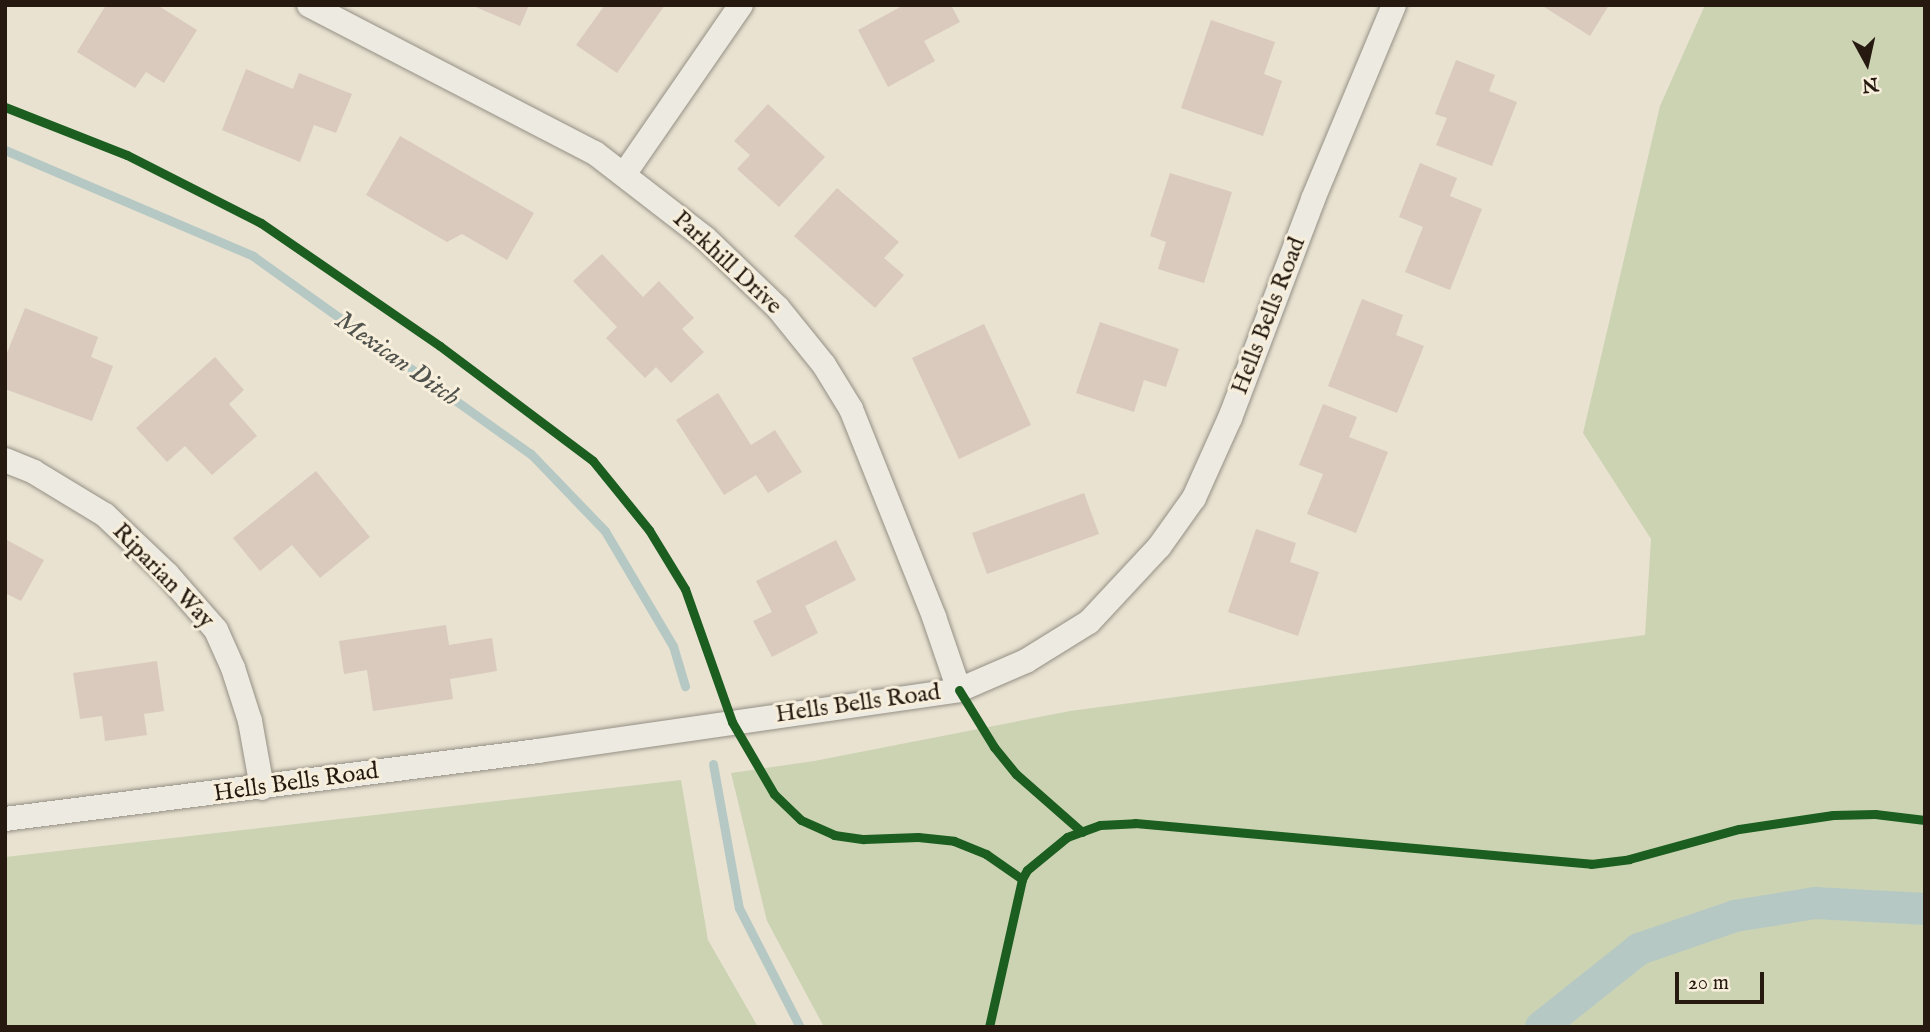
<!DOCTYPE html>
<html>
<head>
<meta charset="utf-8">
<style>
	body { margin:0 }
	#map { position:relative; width:1930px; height:1032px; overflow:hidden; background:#e9e2d1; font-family:"IM FELL English",serif }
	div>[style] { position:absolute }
	.green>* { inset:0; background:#ccd3b3 }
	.stream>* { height:9px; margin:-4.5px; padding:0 4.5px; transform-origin:4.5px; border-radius:4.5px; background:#b5c8c4 }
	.canal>* { height:32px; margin:-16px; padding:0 16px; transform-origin:16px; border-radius:16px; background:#b5c8c4 }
	.building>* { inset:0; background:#d9cabd }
	.roads { filter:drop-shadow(0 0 2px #959085) drop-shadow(0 0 2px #959085) }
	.minor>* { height:24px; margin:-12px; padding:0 12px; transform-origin:12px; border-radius:12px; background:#edeae1 }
	.cycleway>* { height:9px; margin:-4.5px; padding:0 4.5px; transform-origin:4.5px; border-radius:4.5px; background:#1b5e20 }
	span { translate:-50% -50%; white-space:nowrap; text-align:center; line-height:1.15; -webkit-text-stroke:6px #f7eedb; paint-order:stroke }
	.street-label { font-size:24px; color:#261a10 }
	.water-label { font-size:26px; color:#50534d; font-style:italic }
	.frame { position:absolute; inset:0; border:7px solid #261a10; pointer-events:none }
	.north { position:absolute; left:1832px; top:28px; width:70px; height:70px; -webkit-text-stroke:5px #f7eedb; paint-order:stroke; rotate:172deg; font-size:19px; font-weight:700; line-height:28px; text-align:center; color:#261a10 }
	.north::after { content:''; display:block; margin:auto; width:24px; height:32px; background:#261a10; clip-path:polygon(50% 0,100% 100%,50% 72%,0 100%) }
	.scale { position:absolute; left:1675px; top:972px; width:89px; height:32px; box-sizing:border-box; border:4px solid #261a10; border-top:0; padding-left:9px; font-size:21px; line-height:24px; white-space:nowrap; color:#261a10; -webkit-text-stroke:5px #f7eedb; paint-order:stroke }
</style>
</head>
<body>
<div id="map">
	<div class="green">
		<i style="clip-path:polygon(1705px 5px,1925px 5px,1925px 1027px,824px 1027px,767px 921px,731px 773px,814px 761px,1070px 711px,1645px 635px,1651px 539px,1583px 433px,1660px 106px)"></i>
		<i style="clip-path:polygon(681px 780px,708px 940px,758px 1027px,5px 1027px,5px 857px)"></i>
	</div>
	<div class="stream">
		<i style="left:5px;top:150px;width:270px;rotate:23.1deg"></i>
		<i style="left:253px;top:256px;width:341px;rotate:35.5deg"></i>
		<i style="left:531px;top:454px;width:107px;rotate:46.1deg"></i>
		<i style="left:605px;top:531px;width:134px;rotate:59.4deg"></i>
		<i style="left:673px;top:646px;width:42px;rotate:73.3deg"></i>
		<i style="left:713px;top:764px;width:146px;rotate:79.8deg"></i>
		<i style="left:739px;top:908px;width:134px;rotate:62.9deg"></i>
	</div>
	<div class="canal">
		<i style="left:1541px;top:1027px;width:125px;rotate:-38.5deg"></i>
		<i style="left:1639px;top:949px;width:102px;rotate:-19deg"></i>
		<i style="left:1735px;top:916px;width:81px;rotate:-9.2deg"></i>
		<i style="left:1815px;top:903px;width:110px;rotate:3.1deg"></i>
	</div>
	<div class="building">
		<i style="clip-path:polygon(106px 5px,157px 5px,197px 30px,164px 83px,146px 72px,135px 88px,77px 52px)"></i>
		<i style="clip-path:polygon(471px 5px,529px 5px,520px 26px)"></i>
		<i style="clip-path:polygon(605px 5px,665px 5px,617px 73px,576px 45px)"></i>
		<i style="clip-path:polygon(904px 5px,951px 5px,960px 22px,924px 41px,935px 61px,888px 87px,858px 30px)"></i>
		<i style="clip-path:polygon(1541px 5px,1609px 5px,1590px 36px)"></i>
		<i style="clip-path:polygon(1211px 20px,1275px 42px,1264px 74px,1282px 81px,1263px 136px,1181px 108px)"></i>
		<i style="clip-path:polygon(1456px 60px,1495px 75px,1489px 91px,1517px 102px,1492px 166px,1436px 145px,1447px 118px,1435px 114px)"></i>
		<i style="clip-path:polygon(246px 69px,293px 89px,299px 73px,352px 94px,336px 133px,314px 125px,300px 162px,222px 130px)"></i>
		<i style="clip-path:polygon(768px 104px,825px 157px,779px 207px,737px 169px,750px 155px,734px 141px)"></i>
		<i style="clip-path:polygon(400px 136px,534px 213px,507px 260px,462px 234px,447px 242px,366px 195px)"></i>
		<i style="clip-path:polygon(1420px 163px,1457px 178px,1450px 196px,1482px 209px,1450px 290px,1405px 272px,1423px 227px,1399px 217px)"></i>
		<i style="clip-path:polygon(1170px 173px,1232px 192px,1204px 283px,1158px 269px,1166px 242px,1150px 236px)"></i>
		<i style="clip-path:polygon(837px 188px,899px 242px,884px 258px,904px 275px,875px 308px,794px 236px)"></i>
		<i style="clip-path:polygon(602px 254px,643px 297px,659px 281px,694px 318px,682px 329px,704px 352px,671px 383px,656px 367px,645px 378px,606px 338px,617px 327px,573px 281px)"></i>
		<i style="clip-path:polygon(1362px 299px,1403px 315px,1396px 335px,1424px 346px,1397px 413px,1328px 386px)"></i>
		<i style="clip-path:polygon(25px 308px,98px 337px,91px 357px,113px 366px,92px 421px,5px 389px,5px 358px)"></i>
		<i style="clip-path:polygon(1100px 322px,1179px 349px,1166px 387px,1144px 380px,1134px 412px,1076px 393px)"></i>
		<i style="clip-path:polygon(984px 324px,1031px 425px,959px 459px,912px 358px)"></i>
		<i style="clip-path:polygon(215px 357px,244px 390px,229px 404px,257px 436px,212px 475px,185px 446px,167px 462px,136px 428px)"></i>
		<i style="clip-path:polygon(718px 393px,751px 445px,775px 430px,802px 472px,768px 493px,756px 475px,724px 495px,676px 420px)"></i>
		<i style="clip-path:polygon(1323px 404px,1357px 417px,1349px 437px,1388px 452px,1356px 533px,1307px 514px,1323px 474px,1299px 465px)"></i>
		<i style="clip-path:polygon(316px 471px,370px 537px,320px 578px,292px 545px,260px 571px,233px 538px)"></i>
		<i style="clip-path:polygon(1084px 493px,1099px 534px,987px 574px,972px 533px)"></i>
		<i style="clip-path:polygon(1256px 529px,1296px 543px,1290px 562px,1319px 572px,1298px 636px,1228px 612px)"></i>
		<i style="clip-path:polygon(5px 539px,44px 560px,21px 601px,5px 593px)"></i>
		<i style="clip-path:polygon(836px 540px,856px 580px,805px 606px,818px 633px,772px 657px,753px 621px,772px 612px,756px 581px)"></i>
		<i style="clip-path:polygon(446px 625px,449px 645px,492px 638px,497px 671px,450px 679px,453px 699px,373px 711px,367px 670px,344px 674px,339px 641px)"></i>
		<i style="clip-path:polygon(157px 661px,164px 711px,144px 714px,147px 735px,105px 741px,102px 716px,80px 719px,73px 673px)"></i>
	</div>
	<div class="roads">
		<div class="minor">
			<i style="left:309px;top:5px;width:322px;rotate:27.4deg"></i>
			<i style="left:595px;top:153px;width:139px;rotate:37.7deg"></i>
			<i style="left:705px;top:238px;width:101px;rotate:43.8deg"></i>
			<i style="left:778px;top:308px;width:73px;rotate:51.1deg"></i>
			<i style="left:824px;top:365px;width:52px;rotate:58.5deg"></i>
			<i style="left:851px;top:409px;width:224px;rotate:68.2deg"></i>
			<i style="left:934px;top:617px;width:77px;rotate:71.1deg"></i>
			<i style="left:625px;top:173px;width:204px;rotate:-55.4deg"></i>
			<i style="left:5px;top:460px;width:31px;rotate:22deg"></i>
			<i style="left:34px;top:472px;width:83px;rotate:31.2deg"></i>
			<i style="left:105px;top:515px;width:86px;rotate:43.6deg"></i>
			<i style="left:167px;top:574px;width:74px;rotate:48.8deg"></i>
			<i style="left:216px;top:630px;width:42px;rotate:65.9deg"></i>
			<i style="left:233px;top:668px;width:56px;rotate:72.2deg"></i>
			<i style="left:250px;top:721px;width:68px;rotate:79.8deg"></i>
			<i style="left:5px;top:819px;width:537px;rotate:-7.27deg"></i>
			<i style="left:538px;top:751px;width:425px;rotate:-8.2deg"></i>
			<i style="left:959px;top:690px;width:73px;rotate:-23.4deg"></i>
			<i style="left:1026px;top:661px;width:74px;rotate:-31.8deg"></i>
			<i style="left:1089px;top:622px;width:103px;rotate:-47deg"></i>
			<i style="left:1159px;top:547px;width:60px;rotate:-54.5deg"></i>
			<i style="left:1194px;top:498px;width:88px;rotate:-65.8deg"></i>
			<i style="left:1230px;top:418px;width:234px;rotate:-69.2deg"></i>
			<i style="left:1313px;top:199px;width:210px;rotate:-67.3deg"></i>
		</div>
	</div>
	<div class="cycleway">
		<i style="left:5px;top:107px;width:131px;rotate:21.5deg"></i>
		<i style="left:127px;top:155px;width:150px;rotate:26.9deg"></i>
		<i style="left:261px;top:223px;width:217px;rotate:34.5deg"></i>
		<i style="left:440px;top:346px;width:191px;rotate:36.9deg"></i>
		<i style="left:593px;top:461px;width:89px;rotate:50.9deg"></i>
		<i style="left:649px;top:530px;width:69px;rotate:58.6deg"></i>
		<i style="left:685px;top:589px;width:141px;rotate:70.5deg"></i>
		<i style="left:732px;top:722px;width:83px;rotate:59.7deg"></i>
		<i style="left:774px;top:794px;width:37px;rotate:44deg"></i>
		<i style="left:801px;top:820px;width:36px;rotate:24deg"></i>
		<i style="left:834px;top:835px;width:30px;rotate:8deg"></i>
		<i style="left:864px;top:839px;width:54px;rotate:-2.1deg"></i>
		<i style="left:918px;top:837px;width:36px;rotate:6deg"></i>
		<i style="left:954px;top:841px;width:35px;rotate:22deg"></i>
		<i style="left:986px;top:854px;width:44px;rotate:34.8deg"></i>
		<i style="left:959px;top:690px;width:67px;rotate:58.4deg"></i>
		<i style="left:994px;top:747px;width:35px;rotate:51deg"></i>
		<i style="left:1016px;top:774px;width:88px;rotate:41.3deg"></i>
		<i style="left:989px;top:1027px;width:152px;rotate:-77.4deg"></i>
		<i style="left:1022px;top:879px;width:10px;rotate:-61deg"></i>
		<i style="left:1027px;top:870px;width:52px;rotate:-39.5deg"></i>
		<i style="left:1067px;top:837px;width:35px;rotate:-20deg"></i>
		<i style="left:1100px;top:825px;width:35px;rotate:-3deg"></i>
		<i style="left:1135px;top:823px;width:458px;rotate:5.1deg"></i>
		<i style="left:1591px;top:864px;width:38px;rotate:-7deg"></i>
		<i style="left:1629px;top:859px;width:114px;rotate:-15.3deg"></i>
		<i style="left:1739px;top:829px;width:95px;rotate:-8.5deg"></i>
		<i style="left:1833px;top:815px;width:42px;rotate:-1.4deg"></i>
		<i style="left:1875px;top:814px;width:50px;rotate:6.8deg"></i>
	</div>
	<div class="street-label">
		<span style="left:727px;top:263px;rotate:43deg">Parkhill Drive</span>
		<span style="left:1269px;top:316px;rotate:-69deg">Hells Bells Road</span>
		<span style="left:163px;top:576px;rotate:46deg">Riparian Way</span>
		<span style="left:858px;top:704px;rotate:-8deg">Hells Bells Road</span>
		<span style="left:296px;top:783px;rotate:-8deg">Hells Bells Road</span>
	</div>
	<div class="water-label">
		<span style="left:397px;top:359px;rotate:35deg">Mexican Ditch</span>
	</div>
	<div class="frame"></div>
	<div class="north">N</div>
	<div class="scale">20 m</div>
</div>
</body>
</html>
